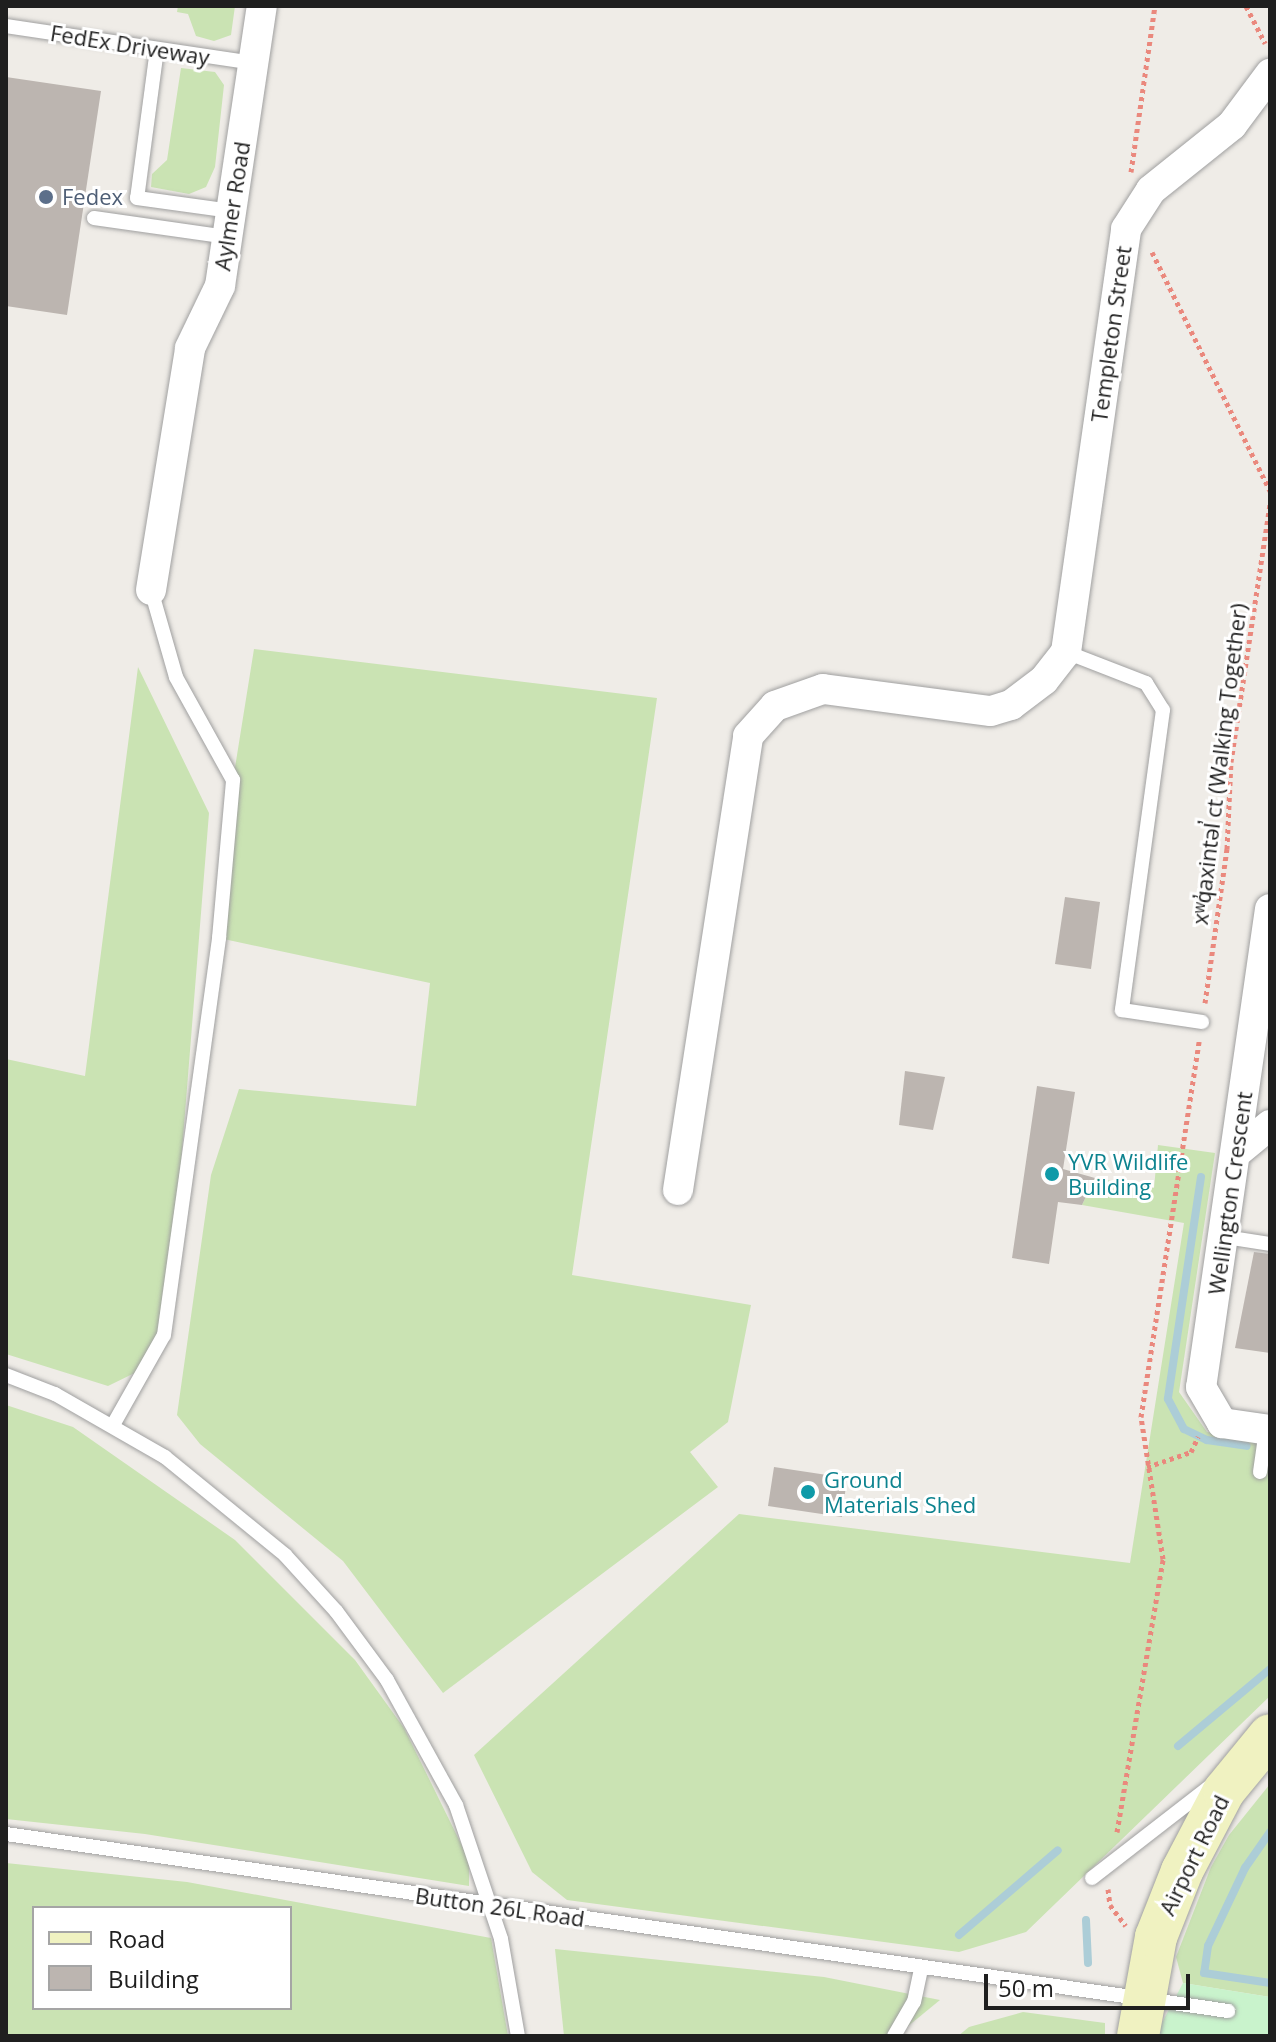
<!DOCTYPE html>
<html>
<head>
<meta charset="utf-8">
<style>
	body { margin:0 }
	#map { position:relative; width:1276px; height:2042px; overflow:hidden; background:#efece7; font-family:"Open Sans",sans-serif }
	div>[style] { position:absolute }
	.grass>* { inset:0; background:#cae3b3 }
	.park>* { inset:0; background:#c9f3cc }
	.stream>* { height:8px; margin:-4px; padding:0 4px; transform-origin:4px; border-radius:4px; background:#accdd7 }
	.building>* { inset:0; background:#bcb5b0 }
	.path>* { height:5px; margin-top:-2.5px; transform-origin:0; background:repeating-linear-gradient(90deg,#ea887d 0 4px,transparent 0 8px) }
	.roads { filter:drop-shadow(0 0 2px #a0a0a0) drop-shadow(0 0 2px #a0a0a0) }
	.lane>* { height:14px; margin:-7px; padding:0 7px; transform-origin:7px; border-radius:7px; background:#fff }
	.street>* { height:30px; margin:-15px; padding:0 15px; transform-origin:15px; border-radius:15px; background:#fff }
	.secondary>* { height:42px; margin:-21px; padding:0 21px; transform-origin:21px; border-radius:21px; background:#f0f2c1 }
	.dots>* { width:22px; height:22px; translate:-50% -50%; box-sizing:border-box; border:4px solid #fff; border-radius:50% }
	span { translate:-50% -50%; white-space:nowrap; text-align:center; line-height:1.15; -webkit-text-stroke:6px #fff; paint-order:stroke }
	.street-label { font-size:22px; color:#1f1f1f }
	.service-label { font-size:22px; color:#4e5e75 }
	.left { translate:0 -50%; text-align:left }
	.culture-label { font-size:22px; color:#0d838f }
	.frame { position:absolute; inset:0; border:8px solid #1f1f1f; pointer-events:none }
	.legend { position:absolute; left:32px; top:1906px; width:260px; height:104px; box-sizing:border-box; background:#fff; border:2px solid #a5a5a5; margin:0; padding:10px 14px; list-style:none; font-size:24px; color:#1f1f1f }
	.legend li { display:flex; align-items:center; gap:16px; height:40px }
	.legend b { width:40px; border:2px solid #a5a5a5 }
	.scale { position:absolute; left:984px; top:1974px; width:206px; height:36px; box-sizing:border-box; border:4px solid #1f1f1f; border-top:0; padding-left:10px; font-size:24px; line-height:28px; white-space:nowrap; color:#1f1f1f; -webkit-text-stroke:6px #fff; paint-order:stroke }
</style>
</head>
<body>
<div id="map">
	<div class="grass">
		<i style="clip-path:polygon(178px 6px,235px 6px,231px 35px,214px 41px,196px 36px,188px 14px,177px 12px)"></i>
		<i style="clip-path:polygon(181px 68px,215px 72px,224px 85px,215px 167px,206px 187px,189px 194px,151px 187px,152px 174px,167px 160px)"></i>
		<i style="clip-path:polygon(254px 649px,657px 698px,572px 1275px,751px 1305px,728px 1422px,690px 1452px,718px 1487px,443px 1693px,343px 1561px,200px 1444px,177px 1415px,211px 1175px,239px 1089px,416px 1106px,430px 983px,219px 938px,233px 780px)"></i>
		<i style="clip-path:polygon(138px 667px,209px 813px,168px 1326px,149px 1366px,108px 1386px,6px 1354px,6px 1059px,85px 1076px)"></i>
		<i style="clip-path:polygon(1158px 1145px,1215px 1153px,1179px 1392px,1207px 1432px,1270px 1443px,1270px 1696px,1026px 1932px,959px 1952px,567px 1900px,532px 1872px,474px 1755px,739px 1514px,1130px 1563px,1184px 1223px,1082px 1205px,1095px 1178px,1154px 1188px)"></i>
		<i style="clip-path:polygon(6px 1405px,73px 1427px,235px 1540px,355px 1660px,404px 1728px,469px 1860px,469px 1886px,145px 1834px,6px 1819px)"></i>
		<i style="clip-path:polygon(1270px 1784px,1270px 1997px,1183px 1983px,1176px 1957px,1211px 1867px,1229px 1835px)"></i>
		<i style="clip-path:polygon(evenodd,6px 1863px,187px 1882px,491px 1938px,508px 2036px,6px 2036px,6px 1863px,34px 1908px,290px 1908px,290px 2008px,34px 2008px,34px 1908px)"></i>
		<i style="clip-path:polygon(555px 1949px,824px 1977px,940px 2000px,896px 2036px,564px 2036px)"></i>
		<i style="clip-path:polygon(1023px 2012px,1105px 2023px,1105px 2036px,958px 2036px,969px 2027px)"></i>
	</div>
	<div class="park">
		<i style="clip-path:polygon(1183px 1983px,1270px 1997px,1270px 2036px,1155px 2036px)"></i>
	</div>
	<div class="stream">
		<i style="left:1201px;top:1177px;width:224px;rotate:98.5deg"></i>
		<i style="left:1168px;top:1399px;width:34px;rotate:62deg"></i>
		<i style="left:1184px;top:1429px;width:25px;rotate:26deg"></i>
		<i style="left:1207px;top:1440px;width:40px;rotate:8.5deg"></i>
		<i style="left:1178px;top:1746px;width:120px;rotate:-39.9deg"></i>
		<i style="left:1270px;top:1832px;width:44px;rotate:124.8deg"></i>
		<i style="left:1245px;top:1868px;width:86px;rotate:115.4deg"></i>
		<i style="left:1208px;top:1946px;width:27px;rotate:98deg"></i>
		<i style="left:1204px;top:1973px;width:67px;rotate:8.6deg"></i>
		<i style="left:1086px;top:1920px;width:43px;rotate:87.3deg"></i>
		<i style="left:959px;top:1935px;width:130px;rotate:-40.6deg"></i>
	</div>
	<div class="building">
		<i style="clip-path:polygon(6px 77px,101px 91px,67px 315px,6px 306px)"></i>
		<i style="clip-path:polygon(1065px 897px,1100px 902px,1091px 969px,1055px 964px)"></i>
		<i style="clip-path:polygon(905px 1071px,945px 1077px,933px 1130px,899px 1125px)"></i>
		<i style="clip-path:polygon(1037px 1086px,1075px 1092px,1063px 1169px,1095px 1178px,1082px 1205px,1058px 1202px,1049px 1264px,1012px 1258px)"></i>
		<i style="clip-path:polygon(1254px 1252px,1270px 1254px,1270px 1353px,1235px 1348px)"></i>
		<i style="clip-path:polygon(774px 1467px,847px 1478px,842px 1517px,768px 1506px)"></i>
	</div>
	<div class="path">
		<i style="left:1246px;top:6px;width:42px;rotate:62.8deg"></i>
		<i style="left:1131px;top:172px;width:168px;rotate:-81.8deg"></i>
		<i style="left:1152px;top:252px;width:267px;rotate:63.7deg"></i>
		<i style="left:1205px;top:1003px;width:156px;rotate:-81.9deg"></i>
		<i style="left:1227px;top:849px;width:87px;rotate:-87.4deg"></i>
		<i style="left:1231px;top:762px;width:261px;rotate:-81.4deg"></i>
		<i style="left:1147px;top:1467px;width:46px;rotate:-18.8deg"></i>
		<i style="left:1191px;top:1452px;width:17px;rotate:-65deg"></i>
		<i style="left:1117px;top:1832px;width:277px;rotate:-80.4deg"></i>
		<i style="left:1163px;top:1559px;width:144px;rotate:-98.8deg"></i>
		<i style="left:1141px;top:1417px;width:380px;rotate:-81.2deg"></i>
		<i style="left:1108px;top:1889px;width:16px;rotate:83deg"></i>
		<i style="left:1110px;top:1905px;width:26px;rotate:53deg"></i>
	</div>
	<div class="roads">
		<div class="lane">
			<i style="left:6px;top:26px;width:251px;rotate:8.5deg"></i>
			<i style="left:157px;top:49px;width:150px;rotate:97.6deg"></i>
			<i style="left:137px;top:198px;width:95px;rotate:7.9deg"></i>
			<i style="left:94px;top:218px;width:134px;rotate:8.1deg"></i>
			<i style="left:1066px;top:652px;width:86px;rotate:21.2deg"></i>
			<i style="left:1146px;top:683px;width:32px;rotate:58deg"></i>
			<i style="left:1163px;top:710px;width:303px;rotate:97.8deg"></i>
			<i style="left:1122px;top:1010px;width:81px;rotate:8.5deg"></i>
			<i style="left:1225px;top:1237px;width:46px;rotate:8.8deg"></i>
			<i style="left:6px;top:1375px;width:53px;rotate:21.2deg"></i>
			<i style="left:55px;top:1394px;width:127px;rotate:29.8deg"></i>
			<i style="left:165px;top:1457px;width:155px;rotate:39.2deg"></i>
			<i style="left:285px;top:1555px;width:76px;rotate:47.7deg"></i>
			<i style="left:336px;top:1611px;width:86px;rotate:53.5deg"></i>
			<i style="left:387px;top:1680px;width:143px;rotate:61.1deg"></i>
			<i style="left:456px;top:1805px;width:141px;rotate:71.4deg"></i>
			<i style="left:501px;top:1939px;width:98px;rotate:80.1deg"></i>
			<i style="left:113px;top:1425px;width:103px;rotate:-60.5deg"></i>
			<i style="left:164px;top:1335px;width:401px;rotate:-82.1deg"></i>
			<i style="left:219px;top:938px;width:159px;rotate:-84.9deg"></i>
			<i style="left:233px;top:780px;width:118px;rotate:-119deg"></i>
			<i style="left:176px;top:677px;width:91px;rotate:-106deg"></i>
			<i style="left:1260px;top:1472px;width:42px;rotate:-81.9deg"></i>
			<i style="left:6px;top:1834px;width:1235px;rotate:8.24deg"></i>
			<i style="left:1092px;top:1878px;width:152px;rotate:-37.8deg"></i>
			<i style="left:894px;top:2036px;width:39px;rotate:-60deg"></i>
			<i style="left:914px;top:2002px;width:35px;rotate:-78deg"></i>
		</div>
		<div class="street">
			<i style="left:151px;top:590px;width:245px;rotate:-80.8deg"></i>
			<i style="left:190px;top:348px;width:69px;rotate:-64.2deg"></i>
			<i style="left:220px;top:286px;width:283px;rotate:-81.5deg"></i>
			<i style="left:1270px;top:909px;width:483px;rotate:98.2deg"></i>
			<i style="left:1201px;top:1387px;width:42px;rotate:59.7deg"></i>
			<i style="left:1222px;top:1423px;width:49px;rotate:8.3deg"></i>
			<i style="left:1236px;top:1153px;width:44px;rotate:-39.5deg"></i>
			<i style="left:678px;top:1190px;width:459px;rotate:-81.2deg"></i>
			<i style="left:748px;top:736px;width:40px;rotate:-48deg"></i>
			<i style="left:775px;top:706px;width:51px;rotate:-19.5deg"></i>
			<i style="left:823px;top:689px;width:169px;rotate:7.5deg"></i>
			<i style="left:991px;top:711px;width:21px;rotate:-17deg"></i>
			<i style="left:1011px;top:705px;width:41px;rotate:-37.1deg"></i>
			<i style="left:1044px;top:680px;width:36px;rotate:-52deg"></i>
			<i style="left:1066px;top:652px;width:427px;rotate:-81.9deg"></i>
			<i style="left:1126px;top:229px;width:46px;rotate:-57.3deg"></i>
			<i style="left:1151px;top:190px;width:104px;rotate:-38.7deg"></i>
			<i style="left:1232px;top:125px;width:64px;rotate:-53.3deg"></i>
		</div>
		<div class="secondary">
			<i style="left:1138px;top:2036px;width:101px;rotate:-79.7deg"></i>
			<i style="left:1156px;top:1937px;width:71px;rotate:-68.5deg"></i>
			<i style="left:1182px;top:1871px;width:90px;rotate:-62.3deg"></i>
			<i style="left:1224px;top:1791px;width:72px;rotate:-50.6deg"></i>
		</div>
	</div>
	<div class="dots">
		<i style="left:46px;top:197px;background:#5c6f8a"></i>
		<i style="left:1052px;top:1174px;background:#0f9aa8"></i>
		<i style="left:808px;top:1492px;background:#0f9aa8"></i>
	</div>
	<div class="street-label">
		<span style="left:130px;top:45px;rotate:9deg">FedEx Driveway</span>
		<span style="left:232px;top:206px;rotate:-81deg">Aylmer Road</span>
		<span style="left:1111px;top:334px;rotate:-82deg">Templeton Street</span>
		<span style="left:1219px;top:764px;rotate:-83deg">xʷq̓axintəl̕ ct (Walking Together)</span>
		<span style="left:1230px;top:1193px;rotate:-82deg">Wellington Crescent</span>
		<span style="left:1194px;top:1855px;rotate:-64deg">Airport Road</span>
		<span style="left:500px;top:1907px;rotate:8deg">Button 26L Road</span>
	</div>
	<div class="service-label">
		<span class="left" style="left:62px;top:197px">Fedex</span>
	</div>
	<div class="culture-label">
		<span class="left" style="left:1068px;top:1174px">YVR Wildlife<br>Building</span>
		<span class="left" style="left:824px;top:1492px">Ground<br>Materials Shed</span>
	</div>
	<div class="frame"></div>
	<ul class="legend">
	<li><b style="height:10px;background:#f0f2c1"></b>Road</li>
	<li><b style="height:22px;background:#bcb5b0"></b>Building</li>
	</ul>
	<div class="scale">50 m</div>
</div>
</body>
</html>
